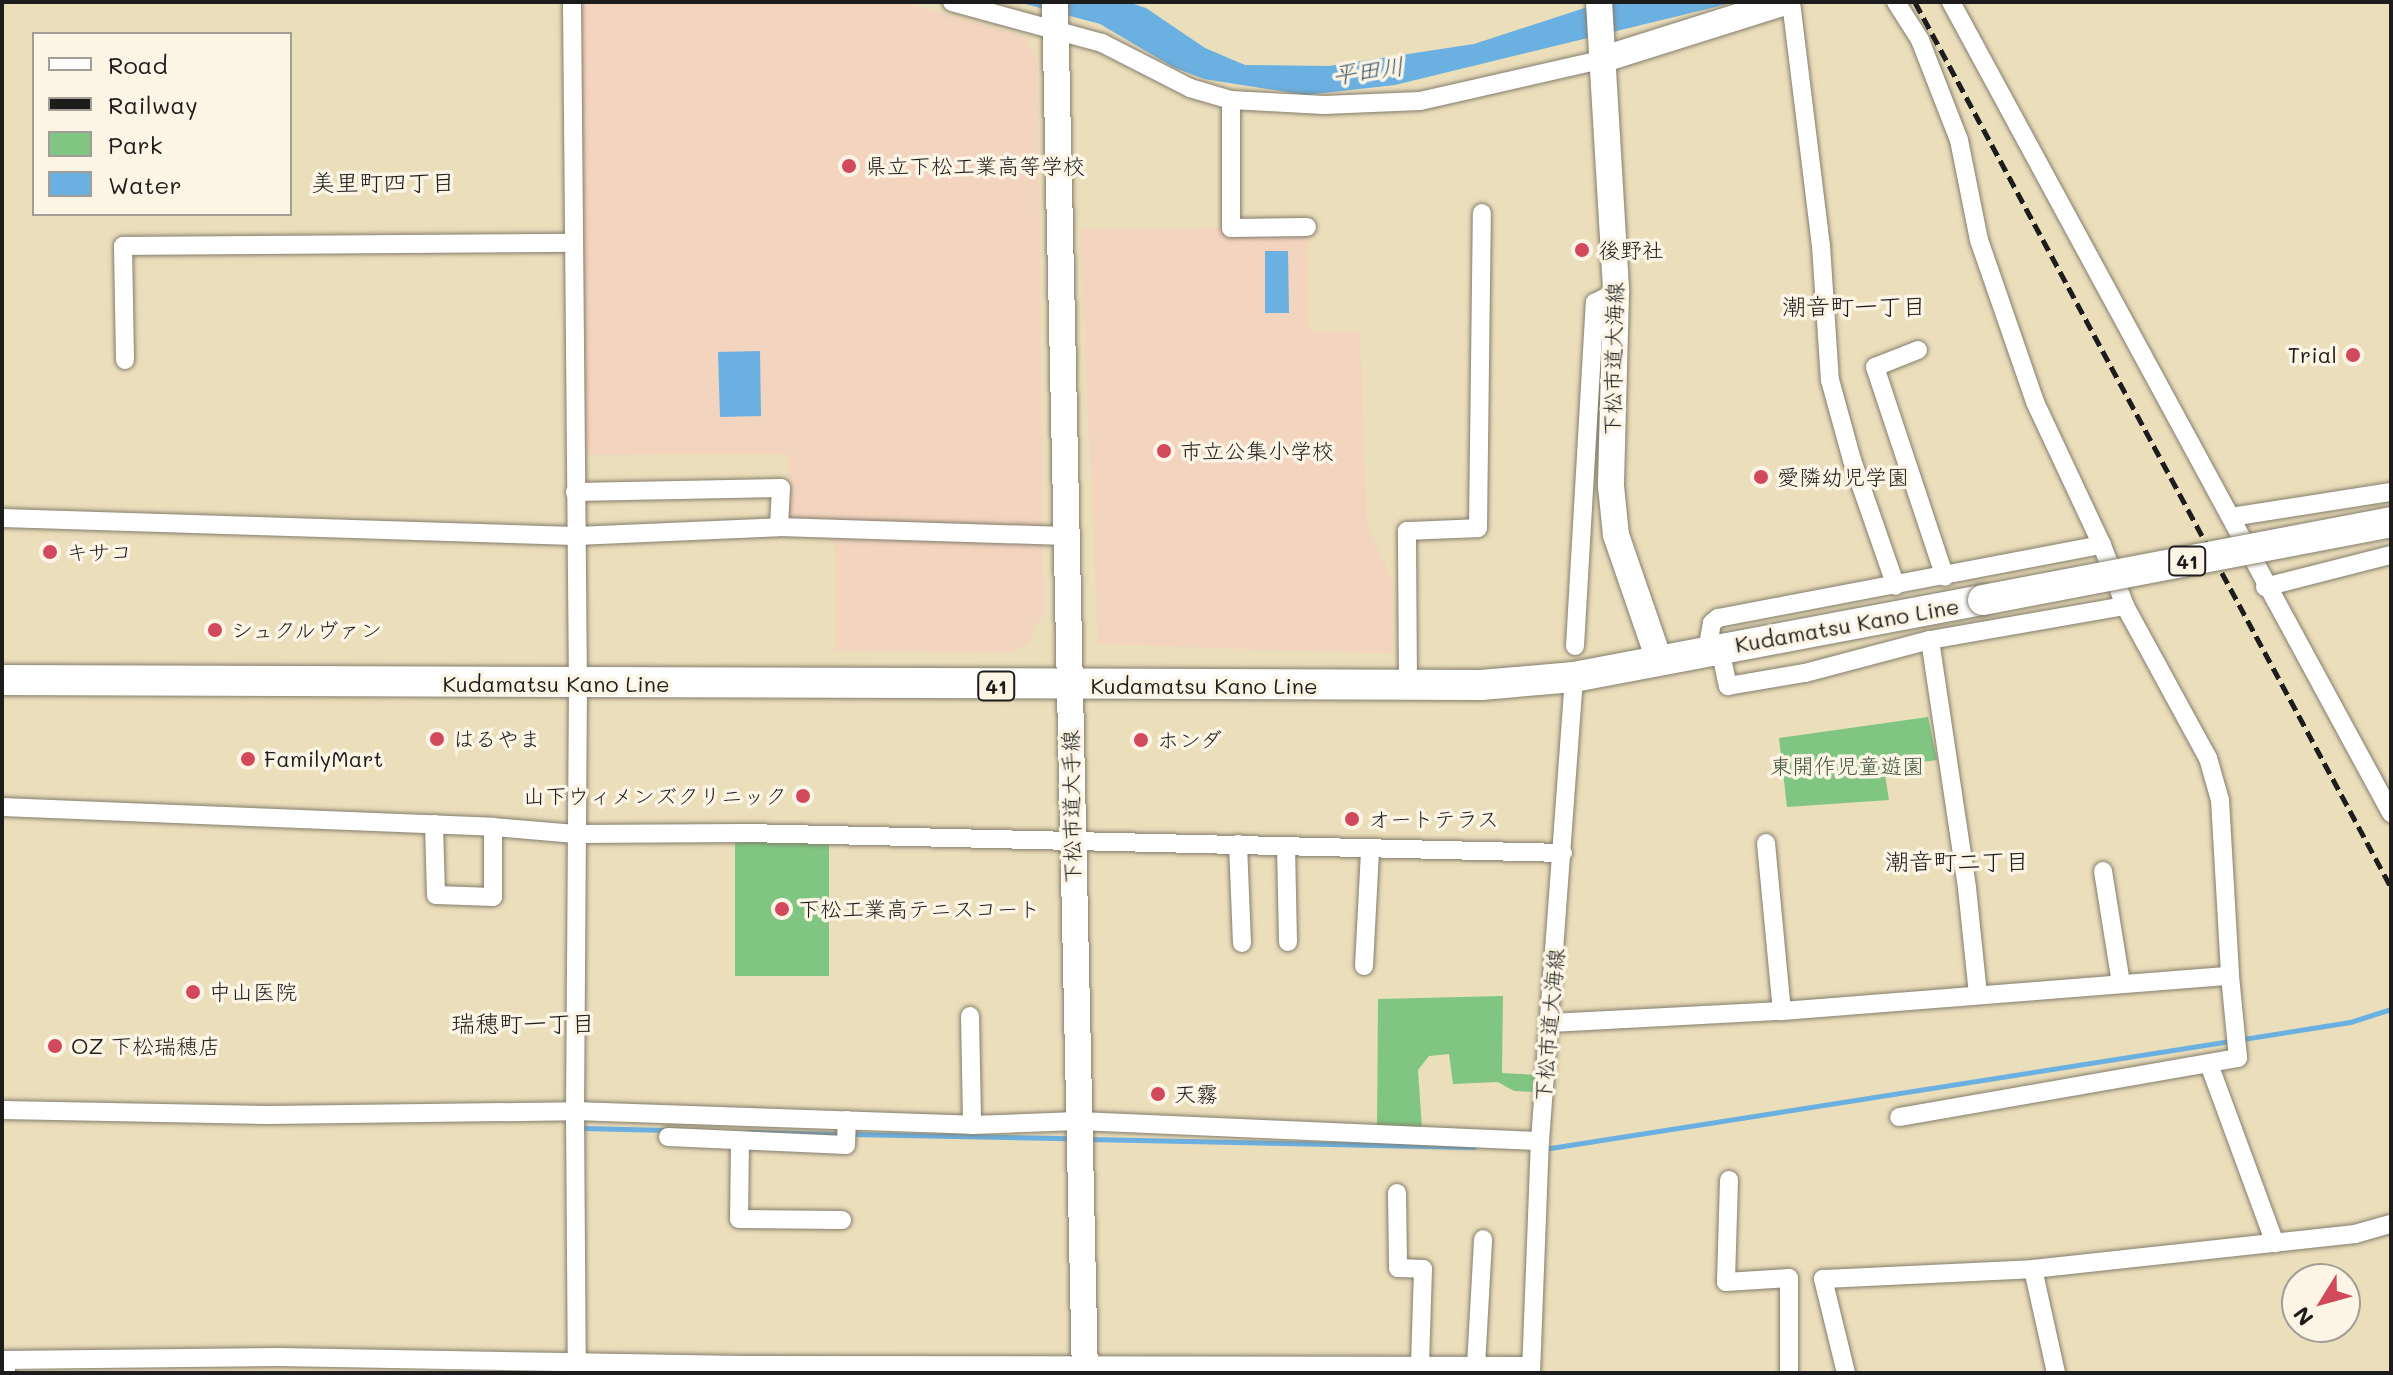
<!DOCTYPE html>
<html>
<head>
<meta charset="utf-8">
<style>
	body { margin:0 }
	#map { position:relative; width:2393px; height:1375px; overflow:hidden; background:#ebdebb; font-family:Mali,"Klee One",sans-serif }
	div>[style] { position:absolute }
	.built>* { inset:0; background:#f3d4bf }
	.green>* { inset:0; background:#80c682 }
	.water>* { inset:0; background:#6ab0e1 }
	.stream>* { height:5px; margin:-2.5px; padding:0 2.5px; transform-origin:2.5px; border-radius:2.5px; background:#6ab0e1 }
	.roads { filter:drop-shadow(0 0 2px #847d6c) drop-shadow(0 0 2px #847d6c) }
	.street>* { height:18px; margin:-9px; padding:0 9px; transform-origin:9px; border-radius:9px; background:#fff }
	.secondary>* { height:26px; margin:-13px; padding:0 13px; transform-origin:13px; border-radius:13px; background:#fff }
	.primary>* { height:30px; margin:-15px; padding:0 15px; transform-origin:15px; border-radius:15px; background:#fff }
	.rail>* { height:5px; margin-top:-2.5px; transform-origin:0; background:repeating-linear-gradient(90deg,#1c1c1c 0 12px,transparent 0 18px) }
	.bridges { filter:drop-shadow(0 0 2px #847d6c) drop-shadow(0 0 2px #847d6c) }
	.primary-bridge>* { height:30px; margin:-15px; padding:0 15px; transform-origin:15px; border-radius:15px; background:#fff }
	.dots>* { width:22px; height:22px; translate:-50% -50%; box-sizing:border-box; border:4px solid #fcf5e5; border-radius:50% }
	span { translate:-50% -50%; white-space:nowrap; text-align:center; line-height:1.15; -webkit-text-stroke:7px #fcf5e5; paint-order:stroke }
	.shield-label span { padding:2px 6px; background:#fcf5e5; border:2px solid; border-radius:6px; -webkit-text-stroke-width:0 }
	.shield-label { font-size:20px; color:#1c1c1c; font-weight:700 }
	.poi-label { font-size:22px; color:#1c1c1c }
	.left { translate:0 -50%; text-align:left }
	.right { translate:-100% -50%; text-align:right }
	.street-label { font-size:22px; color:#1c1c1c }
	.park-label { font-size:22px; color:#3f5840 }
	.water-label { font-size:24px; color:#3b576b; font-style:italic }
	.neighbourhood-label { font-size:24px; color:#1c1c1c }
	.frame { position:absolute; inset:0; border:4px solid #1c1c1c; pointer-events:none }
	.legend { position:absolute; left:32px; top:32px; width:260px; height:184px; box-sizing:border-box; background:#fcf5e5; border:2px solid #a29e95; margin:0; padding:10px 14px; list-style:none; font-size:24px; color:#1c1c1c }
	.legend li { display:flex; align-items:center; gap:16px; height:40px }
	.legend b { width:40px; border:2px solid #a29e95 }
	.north { position:absolute; left:2281px; top:1263px; width:80px; height:80px; box-sizing:border-box; background:#fcf5e5; border:2px solid #a29e95; border-radius:50%; rotate:233deg; font-size:22px; font-weight:700; line-height:32px; text-align:center; color:#1c1c1c }
	.north::after { content:''; display:block; margin:auto; width:28px; height:36px; background:#d1495b; clip-path:polygon(50% 0,100% 100%,50% 72%,0 100%) }
</style>
</head>
<body>
<div id="map">
	<div class="built">
		<i style="clip-path:polygon(578px 2px,903px 2px,1025px 37px,1037px 61px,1044px 611px,1028px 642px,1010px 653px,835px 651px,835px 525px,789px 524px,788px 454px,581px 455px)"></i>
		<i style="clip-path:polygon(1307px 227px,1309px 330px,1360px 332px,1367px 523px,1392px 582px,1392px 654px,1098px 644px,1080px 229px)"></i>
	</div>
	<div class="green">
		<i style="clip-path:polygon(1928px 717px,1937px 760px,1884px 768px,1889px 800px,1787px 807px,1779px 738px)"></i>
		<i style="clip-path:polygon(735px 841px,829px 842px,829px 976px,735px 976px)"></i>
		<i style="clip-path:polygon(1503px 996px,1502px 1073px,1537px 1075px,1536px 1092px,1514px 1091px,1498px 1082px,1453px 1084px,1449px 1054px,1429px 1056px,1418px 1070px,1422px 1129px,1377px 1129px,1378px 999px)"></i>
	</div>
	<div class="water">
		<i style="clip-path:polygon(1018px 2px,1128px 2px,1146px 8px,1205px 48px,1245px 65px,1329px 66px,1474px 44px,1603px 2px,1736px 2px,1395px 85px,1306px 95px,1204px 79px,1173px 67px,1100px 24px)"></i>
		<i style="clip-path:polygon(1265px 251px,1288px 251px,1289px 313px,1265px 313px)"></i>
		<i style="clip-path:polygon(760px 351px,761px 416px,720px 417px,718px 352px)"></i>
	</div>
	<div class="stream">
		<i style="left:583px;top:1128px;width:83px;rotate:1.4deg"></i>
		<i style="left:748px;top:1132px;width:94px;rotate:1.2deg"></i>
		<i style="left:852px;top:1134px;width:218px;rotate:1.1deg"></i>
		<i style="left:1088px;top:1139px;width:386px;rotate:1.2deg"></i>
		<i style="left:1544px;top:1149px;width:816px;rotate:-8.95deg"></i>
		<i style="left:2350px;top:1022px;width:43px;rotate:-17.6deg"></i>
	</div>
	<div class="roads">
		<div class="street">
			<i style="left:572px;top:2px;width:682px;rotate:89.5deg"></i>
			<i style="left:578px;top:684px;width:427px;rotate:90.4deg"></i>
			<i style="left:575px;top:1111px;width:262px;rotate:89.6deg"></i>
			<i style="left:952px;top:2px;width:156px;rotate:15.3deg"></i>
			<i style="left:1102px;top:43px;width:99px;rotate:27.1deg"></i>
			<i style="left:1190px;top:88px;width:43px;rotate:16.3deg"></i>
			<i style="left:1231px;top:100px;width:93px;rotate:3.1deg"></i>
			<i style="left:1324px;top:105px;width:96px;rotate:-2.4deg"></i>
			<i style="left:1420px;top:101px;width:186px;rotate:-12.8deg"></i>
			<i style="left:1791px;top:2px;width:246px;rotate:83deg"></i>
			<i style="left:1821px;top:246px;width:134px;rotate:86.2deg"></i>
			<i style="left:1830px;top:380px;width:83px;rotate:74.6deg"></i>
			<i style="left:1852px;top:460px;width:133px;rotate:70.8deg"></i>
			<i style="left:1896px;top:2px;width:45px;rotate:57.7deg"></i>
			<i style="left:1920px;top:40px;width:107px;rotate:68.7deg"></i>
			<i style="left:1959px;top:140px;width:102px;rotate:78.7deg"></i>
			<i style="left:1979px;top:240px;width:171px;rotate:70.9deg"></i>
			<i style="left:2035px;top:402px;width:158px;rotate:64.9deg"></i>
			<i style="left:2102px;top:545px;width:65px;rotate:69.3deg"></i>
			<i style="left:2125px;top:606px;width:173px;rotate:61.4deg"></i>
			<i style="left:2208px;top:758px;width:44px;rotate:74.1deg"></i>
			<i style="left:2220px;top:800px;width:176px;rotate:86.7deg"></i>
			<i style="left:2230px;top:976px;width:82px;rotate:84.4deg"></i>
			<i style="left:2238px;top:1058px;width:344px;rotate:170.1deg"></i>
			<i style="left:1951px;top:2px;width:923px;rotate:61.52deg"></i>
			<i style="left:1231px;top:100px;width:128px;rotate:90deg"></i>
			<i style="left:1231px;top:228px;width:76px;rotate:-0.8deg"></i>
			<i style="left:1918px;top:350px;width:46px;rotate:158.4deg"></i>
			<i style="left:1875px;top:367px;width:221px;rotate:71.6deg"></i>
			<i style="left:125px;top:360px;width:114px;rotate:-91deg"></i>
			<i style="left:123px;top:246px;width:450px;rotate:-0.4deg"></i>
			<i style="left:575px;top:492px;width:206px;rotate:-1.1deg"></i>
			<i style="left:781px;top:488px;width:39px;rotate:93deg"></i>
			<i style="left:2231px;top:517px;width:162px;rotate:-8.9deg"></i>
			<i style="left:2px;top:518px;width:574px;rotate:1.8deg"></i>
			<i style="left:576px;top:536px;width:203px;rotate:-2.5deg"></i>
			<i style="left:779px;top:527px;width:287px;rotate:1.8deg"></i>
			<i style="left:2265px;top:587px;width:130px;rotate:-14.3deg"></i>
			<i style="left:1930px;top:640px;width:251px;rotate:81.5deg"></i>
			<i style="left:1967px;top:888px;width:107px;rotate:84.1deg"></i>
			<i style="left:1575px;top:646px;width:344px;rotate:-86.7deg"></i>
			<i style="left:1595px;top:303px;width:24px;rotate:-28deg"></i>
			<i style="left:1720px;top:649px;width:38px;rotate:78deg"></i>
			<i style="left:1728px;top:686px;width:78px;rotate:-9.6deg"></i>
			<i style="left:1805px;top:673px;width:129px;rotate:-14.8deg"></i>
			<i style="left:1930px;top:640px;width:198px;rotate:-9.9deg"></i>
			<i style="left:1707px;top:651px;width:28px;rotate:-80deg"></i>
			<i style="left:1712px;top:623px;width:8px;rotate:-40deg"></i>
			<i style="left:1718px;top:618px;width:391px;rotate:-10.8deg"></i>
			<i style="left:1408px;top:685px;width:154px;rotate:-90.4deg"></i>
			<i style="left:1407px;top:531px;width:71px;rotate:-2.4deg"></i>
			<i style="left:1478px;top:528px;width:315px;rotate:-89.3deg"></i>
			<i style="left:2px;top:807px;width:491px;rotate:2.3deg"></i>
			<i style="left:493px;top:827px;width:83px;rotate:4.8deg"></i>
			<i style="left:576px;top:834px;width:170px;rotate:-0.3deg"></i>
			<i style="left:746px;top:833px;width:817px;rotate:1.4deg"></i>
			<i style="left:434px;top:824px;width:71px;rotate:88.4deg"></i>
			<i style="left:436px;top:895px;width:57px;rotate:2deg"></i>
			<i style="left:493px;top:897px;width:70px;rotate:-90deg"></i>
			<i style="left:1766px;top:843px;width:169px;rotate:84.6deg"></i>
			<i style="left:1238px;top:844px;width:99px;rotate:87.7deg"></i>
			<i style="left:1286px;top:846px;width:96px;rotate:88.8deg"></i>
			<i style="left:2103px;top:871px;width:113px;rotate:80.9deg"></i>
			<i style="left:1364px;top:966px;width:116px;rotate:-87deg"></i>
			<i style="left:970px;top:1016px;width:109px;rotate:88.9deg"></i>
			<i style="left:1550px;top:1023px;width:232px;rotate:-3deg"></i>
			<i style="left:1782px;top:1011px;width:449px;rotate:-4.5deg"></i>
			<i style="left:2209px;top:1064px;width:191px;rotate:69.8deg"></i>
			<i style="left:2px;top:1110px;width:266px;rotate:1.1deg"></i>
			<i style="left:268px;top:1115px;width:307px;rotate:-0.7deg"></i>
			<i style="left:575px;top:1111px;width:397px;rotate:2deg"></i>
			<i style="left:972px;top:1125px;width:105px;rotate:-2.2deg"></i>
			<i style="left:1077px;top:1121px;width:463px;rotate:2.5deg"></i>
			<i style="left:668px;top:1137px;width:178px;rotate:2.6deg"></i>
			<i style="left:846px;top:1145px;width:25px;rotate:-88deg"></i>
			<i style="left:740px;top:1141px;width:78px;rotate:90.7deg"></i>
			<i style="left:739px;top:1219px;width:103px;rotate:0.6deg"></i>
			<i style="left:1729px;top:1180px;width:102px;rotate:91.7deg"></i>
			<i style="left:1726px;top:1282px;width:63px;rotate:-3.6deg"></i>
			<i style="left:1789px;top:1278px;width:95px;rotate:90deg"></i>
			<i style="left:1397px;top:1193px;width:75px;rotate:89.2deg"></i>
			<i style="left:1398px;top:1268px;width:25px;rotate:2deg"></i>
			<i style="left:1423px;top:1269px;width:97px;rotate:91.8deg"></i>
			<i style="left:2033px;top:1269px;width:107px;rotate:77.5deg"></i>
			<i style="left:2px;top:1360px;width:277px;rotate:-0.6deg"></i>
			<i style="left:279px;top:1357px;width:464px;rotate:1deg"></i>
			<i style="left:743px;top:1365px;width:788px;rotate:0.07deg"></i>
			<i style="left:1476px;top:1366px;width:127px;rotate:-86.8deg"></i>
			<i style="left:1531px;top:1373px;width:232px;rotate:-87.8deg"></i>
			<i style="left:1540px;top:1141px;width:465px;rotate:-85.8deg"></i>
			<i style="left:1846px;top:1373px;width:97px;rotate:-103.7deg"></i>
			<i style="left:1823px;top:1279px;width:210px;rotate:-2.7deg"></i>
			<i style="left:2033px;top:1269px;width:324px;rotate:-6.2deg"></i>
			<i style="left:2355px;top:1234px;width:37px;rotate:-16deg"></i>
		</div>
		<div class="secondary">
			<i style="left:1055px;top:2px;width:1371px;rotate:88.75deg"></i>
			<i style="left:1599px;top:2px;width:290px;rotate:86.6deg"></i>
			<i style="left:1616px;top:292px;width:194px;rotate:91.5deg"></i>
			<i style="left:1611px;top:486px;width:49px;rotate:84.2deg"></i>
			<i style="left:1616px;top:535px;width:132px;rotate:71deg"></i>
			<i style="left:1601px;top:60px;width:193px;rotate:-17.5deg"></i>
			<i style="left:2px;top:1364px;width:9px;rotate:90deg"></i>
		</div>
		<div class="primary">
			<i style="left:2px;top:680px;width:1479px;rotate:0.19deg"></i>
			<i style="left:1481px;top:685px;width:93px;rotate:-4.9deg"></i>
			<i style="left:1574px;top:677px;width:416px;rotate:-10.7deg"></i>
		</div>
	</div>
	<div class="rail">
		<i style="left:1915px;top:2px;width:1005px;rotate:61.73deg"></i>
	</div>
	<div class="bridges">
		<div class="primary-bridge">
			<i style="left:1983px;top:600px;width:415px;rotate:-10.8deg"></i>
		</div>
	</div>
	<div class="dots">
		<i style="left:849px;top:166px;background:#d1495b"></i>
		<i style="left:1582px;top:250px;background:#d1495b"></i>
		<i style="left:2353px;top:355px;background:#d1495b"></i>
		<i style="left:1164px;top:451px;background:#d1495b"></i>
		<i style="left:1761px;top:477px;background:#d1495b"></i>
		<i style="left:50px;top:552px;background:#d1495b"></i>
		<i style="left:215px;top:630px;background:#d1495b"></i>
		<i style="left:437px;top:739px;background:#d1495b"></i>
		<i style="left:1141px;top:740px;background:#d1495b"></i>
		<i style="left:248px;top:759px;background:#d1495b"></i>
		<i style="left:803px;top:796px;background:#d1495b"></i>
		<i style="left:1352px;top:819px;background:#d1495b"></i>
		<i style="left:782px;top:909px;background:#d1495b"></i>
		<i style="left:193px;top:992px;background:#d1495b"></i>
		<i style="left:55px;top:1046px;background:#d1495b"></i>
		<i style="left:1158px;top:1094px;background:#d1495b"></i>
	</div>
	<div class="shield-label">
		<span style="left:2187px;top:561px">41</span>
		<span style="left:996px;top:686px">41</span>
	</div>
	<div class="poi-label">
		<span class="left" style="left:865px;top:166px">県立下松工業高等学校</span>
		<span class="left" style="left:1598px;top:250px">後野社</span>
		<span class="right" style="left:2337px;top:355px">Trial</span>
		<span class="left" style="left:1180px;top:451px">市立公集小学校</span>
		<span class="left" style="left:1777px;top:477px">愛隣幼児学園</span>
		<span class="left" style="left:66px;top:552px">キサコ</span>
		<span class="left" style="left:231px;top:630px">シュクルヴァン</span>
		<span class="left" style="left:453px;top:739px">はるやま</span>
		<span class="left" style="left:1157px;top:740px">ホンダ</span>
		<span class="left" style="left:264px;top:759px">FamilyMart</span>
		<span class="right" style="left:787px;top:796px">山下ウィメンズクリニック</span>
		<span class="left" style="left:1368px;top:819px">オートテラス</span>
		<span class="left" style="left:798px;top:909px">下松工業高テニスコート</span>
		<span class="left" style="left:209px;top:992px">中山医院</span>
		<span class="left" style="left:71px;top:1046px">OZ 下松瑞穂店</span>
		<span class="left" style="left:1174px;top:1094px">天霧</span>
	</div>
	<div class="street-label">
		<span style="left:1613px;top:359px;rotate:-89deg">下松市道大海線</span>
		<span style="left:1847px;top:625px;rotate:-10deg">Kudamatsu Kano Line</span>
		<span style="left:556px;top:684px">Kudamatsu Kano Line</span>
		<span style="left:1204px;top:686px">Kudamatsu Kano Line</span>
		<span style="left:1071px;top:807px;rotate:-91deg">下松市道大手線</span>
		<span style="left:1549px;top:1025px;rotate:-85deg">下松市道大海線</span>
	</div>
	<div class="park-label">
		<span style="left:1847px;top:766px">東開作児童遊園</span>
	</div>
	<div class="water-label">
		<span style="left:1368px;top:70px;rotate:-8deg">平田川</span>
	</div>
	<div class="neighbourhood-label">
		<span style="left:383px;top:182px">美里町四丁目</span>
		<span style="left:1854px;top:306px">潮音町一丁目</span>
		<span style="left:1957px;top:861px">潮音町二丁目</span>
		<span style="left:523px;top:1023px">瑞穂町一丁目</span>
	</div>
	<div class="frame"></div>
	<ul class="legend">
	<li><b style="height:10px;background:#fff"></b>Road</li>
	<li><b style="height:10px;background:#1c1c1c"></b>Railway</li>
	<li><b style="height:22px;background:#80c682"></b>Park</li>
	<li><b style="height:22px;background:#6ab0e1"></b>Water</li>
	</ul>
	<div class="north">N</div>
</div>
</body>
</html>
